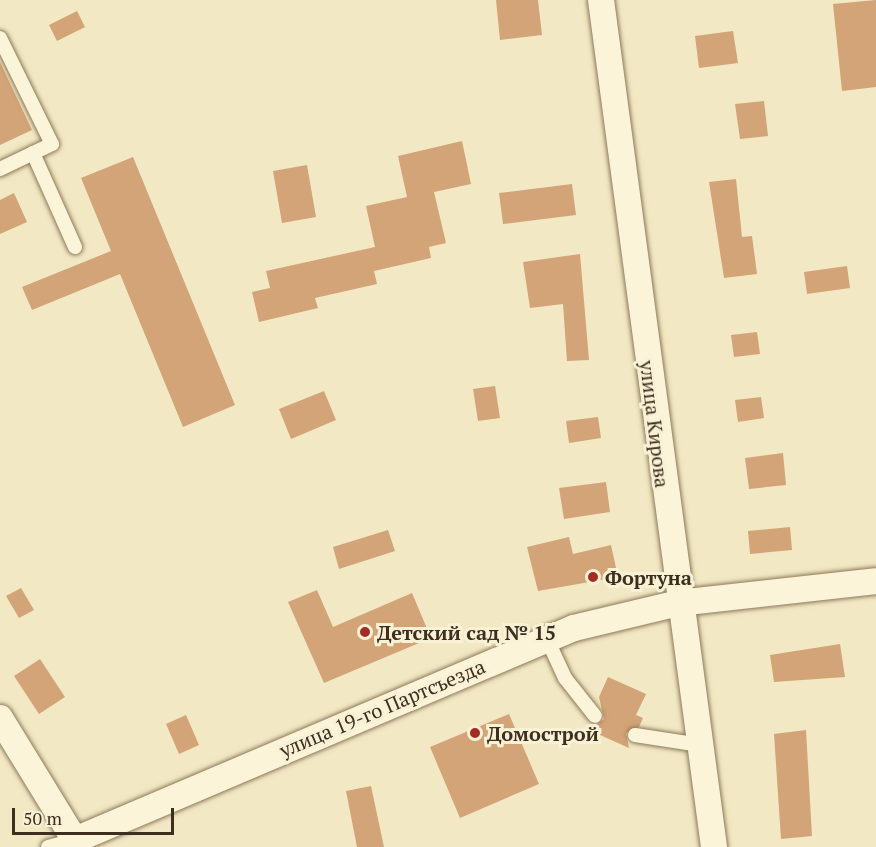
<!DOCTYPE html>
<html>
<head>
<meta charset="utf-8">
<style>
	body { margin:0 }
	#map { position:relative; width:876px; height:847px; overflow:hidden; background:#f2e8c4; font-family:"PT Serif",serif }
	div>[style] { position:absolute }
	.building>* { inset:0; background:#d3a477 }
	.roads { filter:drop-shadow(0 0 2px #8e7959) drop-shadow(0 0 2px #8e7959) }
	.lane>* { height:14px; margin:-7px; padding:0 7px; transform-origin:7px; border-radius:7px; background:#fbf4d9 }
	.street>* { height:26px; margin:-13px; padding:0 13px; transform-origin:13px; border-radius:13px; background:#fbf4d9 }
	.dots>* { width:16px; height:16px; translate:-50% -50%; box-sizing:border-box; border:3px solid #f8f1d5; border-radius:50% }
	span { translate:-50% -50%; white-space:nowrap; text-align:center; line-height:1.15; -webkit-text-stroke:6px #f8f1d5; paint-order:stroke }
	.street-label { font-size:20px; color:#3d2f1e }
	.poi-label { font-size:20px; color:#3d2f1e; font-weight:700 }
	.left { translate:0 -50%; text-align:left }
	.scale { position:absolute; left:12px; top:808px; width:162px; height:27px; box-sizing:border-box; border:3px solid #3d2f1e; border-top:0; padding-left:8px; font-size:18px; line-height:21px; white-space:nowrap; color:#3d2f1e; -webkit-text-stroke:4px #f8f1d5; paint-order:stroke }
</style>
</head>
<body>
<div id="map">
	<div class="building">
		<i style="clip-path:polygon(496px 0,538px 0,542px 35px,500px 40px)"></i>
		<i style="clip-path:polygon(876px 0,876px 87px,842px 91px,833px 4px)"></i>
		<i style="clip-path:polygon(77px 11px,85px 27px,57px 41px,49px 25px)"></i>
		<i style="clip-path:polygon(733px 31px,738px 63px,699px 68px,695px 36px)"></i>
		<i style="clip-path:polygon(0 62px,32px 130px,0 145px)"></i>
		<i style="clip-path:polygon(764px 101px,768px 136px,740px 139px,735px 104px)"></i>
		<i style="clip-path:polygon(462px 141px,471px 184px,434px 192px,446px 243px,429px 247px,431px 258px,374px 271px,377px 284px,315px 298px,318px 308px,259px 322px,252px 292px,270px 288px,266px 271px,375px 247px,366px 206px,407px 197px,398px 156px)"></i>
		<i style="clip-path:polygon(133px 157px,235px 405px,183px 427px,120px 274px,32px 310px,22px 287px,111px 251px,81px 178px)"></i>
		<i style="clip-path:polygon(307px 165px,316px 217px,282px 223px,273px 171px)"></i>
		<i style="clip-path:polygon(736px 179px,742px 237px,752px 236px,757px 274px,724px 278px,709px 182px)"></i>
		<i style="clip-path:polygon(572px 184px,576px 215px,503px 224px,499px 193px)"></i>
		<i style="clip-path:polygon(14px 193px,27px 222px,0 234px,0 200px)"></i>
		<i style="clip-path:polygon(580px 254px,589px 360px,567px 361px,563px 304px,530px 308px,523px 262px)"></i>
		<i style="clip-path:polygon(847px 266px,850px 288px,807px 294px,804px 272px)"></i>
		<i style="clip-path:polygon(757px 332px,760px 354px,734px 357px,731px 335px)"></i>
		<i style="clip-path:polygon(495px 386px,500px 418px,478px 421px,473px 389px)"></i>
		<i style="clip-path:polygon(324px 391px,336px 420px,291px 439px,279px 409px)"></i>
		<i style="clip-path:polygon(761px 397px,764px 418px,738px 422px,735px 400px)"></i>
		<i style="clip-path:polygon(598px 417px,601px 438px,569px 443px,566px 421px)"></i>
		<i style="clip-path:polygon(783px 453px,786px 485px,749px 489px,745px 458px)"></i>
		<i style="clip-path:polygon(606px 482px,610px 512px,564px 519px,559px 488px)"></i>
		<i style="clip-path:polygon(790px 527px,792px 550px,750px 554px,748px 531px)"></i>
		<i style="clip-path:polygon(388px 530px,395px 551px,339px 569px,333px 547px)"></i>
		<i style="clip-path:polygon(569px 537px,573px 554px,611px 545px,618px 577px,538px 591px,527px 547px)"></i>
		<i style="clip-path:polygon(21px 588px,34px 610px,19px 618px,6px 596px)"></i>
		<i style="clip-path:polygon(317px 590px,333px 627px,412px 593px,431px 638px,324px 683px,288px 602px)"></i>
		<i style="clip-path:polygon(840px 644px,845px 677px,774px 682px,770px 655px)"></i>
		<i style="clip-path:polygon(40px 659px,65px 697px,39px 714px,14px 676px)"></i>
		<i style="clip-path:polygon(608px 677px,646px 694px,636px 715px,643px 718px,639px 727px,626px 733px,629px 748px,589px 730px,604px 719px,599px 697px)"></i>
		<i style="clip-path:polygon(509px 714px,539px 784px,460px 818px,430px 747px)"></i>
		<i style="clip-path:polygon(186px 715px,199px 745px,179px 754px,166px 724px)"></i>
		<i style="clip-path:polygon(806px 730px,812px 836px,781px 839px,774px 734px)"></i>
		<i style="clip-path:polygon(371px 786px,384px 847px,357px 847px,346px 791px)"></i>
	</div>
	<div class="roads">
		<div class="lane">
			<i style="left:0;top:38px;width:118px;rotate:63.9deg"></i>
			<i style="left:52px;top:144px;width:58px;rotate:154.3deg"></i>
			<i style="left:33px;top:153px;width:103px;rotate:65.9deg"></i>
			<i style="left:547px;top:639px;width:43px;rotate:65.2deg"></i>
			<i style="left:565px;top:678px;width:48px;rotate:51.7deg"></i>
			<i style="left:635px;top:735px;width:66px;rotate:8.7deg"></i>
			<i style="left:48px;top:847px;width:28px;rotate:-15deg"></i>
		</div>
		<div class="street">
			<i style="left:601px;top:0;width:855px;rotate:82.4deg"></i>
			<i style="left:0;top:718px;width:151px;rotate:58.5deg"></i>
			<i style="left:75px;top:840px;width:542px;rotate:-23.02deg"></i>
			<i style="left:574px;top:628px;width:107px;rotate:-13.5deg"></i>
			<i style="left:678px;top:603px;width:199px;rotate:-6.3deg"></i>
		</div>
	</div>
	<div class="dots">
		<i style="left:593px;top:577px;background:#a32c23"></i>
		<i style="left:365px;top:632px;background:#a32c23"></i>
		<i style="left:475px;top:733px;background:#a32c23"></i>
	</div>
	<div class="street-label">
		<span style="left:655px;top:424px;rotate:83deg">улица Кирова</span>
		<span style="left:382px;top:708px;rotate:-23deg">улица 19-го Партсъезда</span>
	</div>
	<div class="poi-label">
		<span class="left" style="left:605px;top:577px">Фортуна</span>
		<span class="left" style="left:377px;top:632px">Детский сад № 15</span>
		<span class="left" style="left:487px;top:733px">Домострой</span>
	</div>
	<div class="scale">50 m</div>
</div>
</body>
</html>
